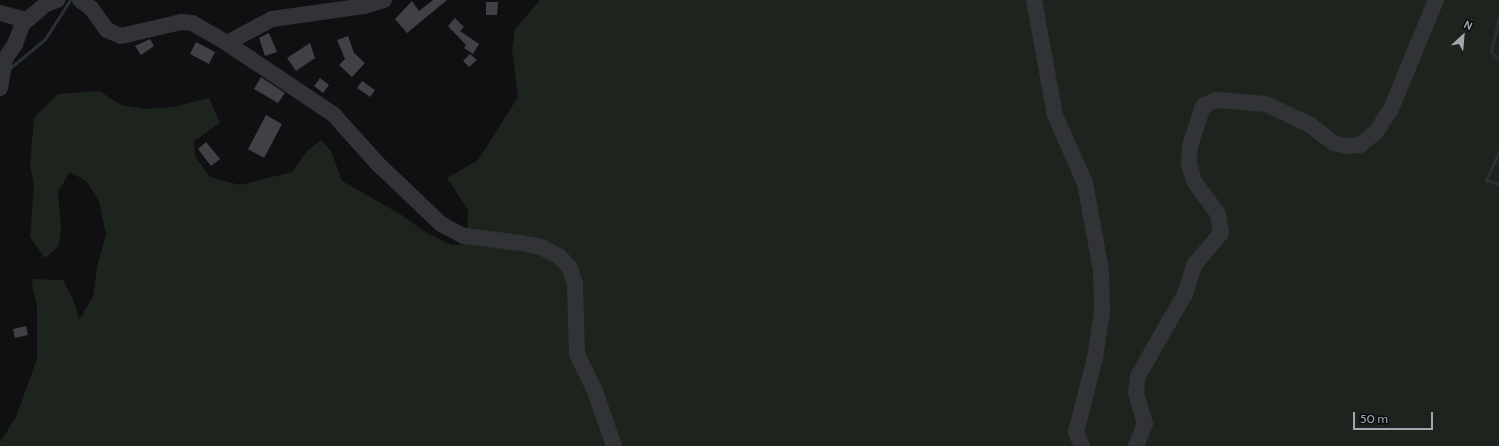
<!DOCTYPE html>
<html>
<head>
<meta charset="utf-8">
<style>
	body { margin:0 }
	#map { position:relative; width:1499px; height:446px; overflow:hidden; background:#101012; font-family:Cabin,sans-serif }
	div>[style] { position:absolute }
	.green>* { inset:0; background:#1d241d }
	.stream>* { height:3px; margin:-1.5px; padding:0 1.5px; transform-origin:1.5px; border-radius:1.5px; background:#293137 }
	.building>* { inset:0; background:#3f4145 }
	.minor>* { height:16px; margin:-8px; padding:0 8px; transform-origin:8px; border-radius:8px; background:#323337 }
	span { translate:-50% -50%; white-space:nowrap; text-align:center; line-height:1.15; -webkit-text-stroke:3px #0b0c0d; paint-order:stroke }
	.north { position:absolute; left:1443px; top:16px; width:40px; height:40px; -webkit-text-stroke:3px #0b0c0d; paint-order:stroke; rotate:26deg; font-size:11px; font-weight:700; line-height:16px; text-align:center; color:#a2a8b2 }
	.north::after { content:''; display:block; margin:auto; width:14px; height:18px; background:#a2a8b2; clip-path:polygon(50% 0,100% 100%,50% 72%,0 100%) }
	.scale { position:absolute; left:1353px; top:412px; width:80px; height:18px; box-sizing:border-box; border:2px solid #a2a8b2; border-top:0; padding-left:5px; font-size:12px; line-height:14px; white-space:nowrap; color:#a2a8b2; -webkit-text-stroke:3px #0b0c0d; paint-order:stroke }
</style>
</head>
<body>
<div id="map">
	<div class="green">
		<i style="clip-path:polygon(540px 0,1499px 0,1499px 446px,0 446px,0 442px,16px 417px,37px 359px,37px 307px,31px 279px,63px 280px,74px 301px,79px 320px,93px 297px,97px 267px,106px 234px,99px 201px,86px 181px,70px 172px,58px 192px,61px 227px,59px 246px,45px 258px,30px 237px,34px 187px,30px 164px,34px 118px,58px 94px,99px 91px,121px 105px,146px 109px,173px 107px,209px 98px,220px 123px,194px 141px,195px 156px,210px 177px,240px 185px,292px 172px,306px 152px,321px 140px,331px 151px,342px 181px,400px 214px,425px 232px,451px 245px,467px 244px,468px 210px,447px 178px,478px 160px,518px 97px,512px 50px,515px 29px)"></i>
	</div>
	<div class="stream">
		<i style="left:1499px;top:17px;width:36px;rotate:103deg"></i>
		<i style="left:1491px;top:52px;width:11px;rotate:41deg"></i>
		<i style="left:10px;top:68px;width:45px;rotate:-39.6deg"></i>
		<i style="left:45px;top:39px;width:46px;rotate:-57.3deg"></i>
		<i style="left:1499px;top:152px;width:31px;rotate:115deg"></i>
		<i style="left:1486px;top:180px;width:14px;rotate:17deg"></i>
	</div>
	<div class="building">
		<i style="clip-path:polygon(433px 0,447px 0,407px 33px,395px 19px,412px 1px,419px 11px)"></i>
		<i style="clip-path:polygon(486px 2px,498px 2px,497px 15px,486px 15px)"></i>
		<i style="clip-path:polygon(455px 18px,464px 27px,460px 31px,479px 44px,473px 54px,464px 48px,466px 45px,448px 26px)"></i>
		<i style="clip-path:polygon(269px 33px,277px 52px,265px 56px,259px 38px)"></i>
		<i style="clip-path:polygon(348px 36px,354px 53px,365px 63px,352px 77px,339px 65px,345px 59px,337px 40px)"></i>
		<i style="clip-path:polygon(150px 39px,154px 46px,141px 55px,135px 46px)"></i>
		<i style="clip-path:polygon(196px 42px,215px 52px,209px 64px,190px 54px)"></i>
		<i style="clip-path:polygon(310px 43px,315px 58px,296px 71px,287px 58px)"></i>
		<i style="clip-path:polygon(470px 54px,477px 60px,469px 67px,463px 61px)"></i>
		<i style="clip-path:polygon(261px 77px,285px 93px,278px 103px,254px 89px)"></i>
		<i style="clip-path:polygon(320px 78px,329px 85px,323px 93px,314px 86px)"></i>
		<i style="clip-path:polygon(362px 81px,375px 90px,370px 97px,357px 88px)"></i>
		<i style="clip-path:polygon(266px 115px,282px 124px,264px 158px,248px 149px)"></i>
		<i style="clip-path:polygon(206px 142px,220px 159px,211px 166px,198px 149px)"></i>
		<i style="clip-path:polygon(26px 326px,28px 335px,15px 338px,13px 329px)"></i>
	</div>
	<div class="minor">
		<i style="left:80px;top:0;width:14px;rotate:36deg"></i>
		<i style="left:91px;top:8px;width:27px;rotate:54deg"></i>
		<i style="left:107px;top:30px;width:15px;rotate:23deg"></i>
		<i style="left:121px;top:36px;width:62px;rotate:-13.1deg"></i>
		<i style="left:181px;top:22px;width:11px;rotate:5deg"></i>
		<i style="left:192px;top:23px;width:40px;rotate:29.7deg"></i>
		<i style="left:227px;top:43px;width:129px;rotate:33.9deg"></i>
		<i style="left:334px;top:115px;width:66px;rotate:48.1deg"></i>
		<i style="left:378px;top:164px;width:87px;rotate:43.6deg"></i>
		<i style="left:441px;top:224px;width:26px;rotate:28deg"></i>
		<i style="left:464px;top:236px;width:57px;rotate:7deg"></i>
		<i style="left:521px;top:243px;width:20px;rotate:11deg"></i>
		<i style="left:541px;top:247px;width:20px;rotate:27deg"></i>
		<i style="left:559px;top:256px;width:16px;rotate:47deg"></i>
		<i style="left:570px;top:268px;width:17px;rotate:73deg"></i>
		<i style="left:575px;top:284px;width:70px;rotate:88.4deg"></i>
		<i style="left:577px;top:354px;width:41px;rotate:64.1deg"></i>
		<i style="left:595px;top:391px;width:58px;rotate:70.9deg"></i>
		<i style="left:1034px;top:0;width:117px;rotate:79.7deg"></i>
		<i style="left:1055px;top:115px;width:74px;rotate:66.2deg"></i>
		<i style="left:1085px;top:183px;width:88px;rotate:79.6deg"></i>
		<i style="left:1101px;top:270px;width:42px;rotate:88.6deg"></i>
		<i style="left:1102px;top:312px;width:47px;rotate:98.7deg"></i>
		<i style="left:1095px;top:358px;width:76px;rotate:104.4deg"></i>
		<i style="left:1076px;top:432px;width:15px;rotate:67deg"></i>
		<i style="left:0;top:13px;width:28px;rotate:15deg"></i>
		<i style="left:27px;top:20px;width:25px;rotate:-40deg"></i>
		<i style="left:46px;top:4px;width:12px;rotate:-20deg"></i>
		<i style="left:227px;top:43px;width:51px;rotate:-28.1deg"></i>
		<i style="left:272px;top:19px;width:94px;rotate:-8deg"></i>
		<i style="left:365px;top:6px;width:20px;rotate:-18deg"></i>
		<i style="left:0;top:88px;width:29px;rotate:-80deg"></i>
		<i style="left:5px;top:59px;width:18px;rotate:-56deg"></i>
		<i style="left:15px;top:44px;width:25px;rotate:-69deg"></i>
		<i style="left:1136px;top:446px;width:24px;rotate:-68deg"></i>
		<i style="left:1145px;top:424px;width:33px;rotate:-106deg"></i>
		<i style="left:1136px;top:392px;width:16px;rotate:-83deg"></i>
		<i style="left:1138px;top:376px;width:95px;rotate:-60.2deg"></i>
		<i style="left:1185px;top:294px;width:32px;rotate:-72deg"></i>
		<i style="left:1195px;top:264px;width:40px;rotate:-50deg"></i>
		<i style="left:1221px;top:233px;width:19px;rotate:-99deg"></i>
		<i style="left:1218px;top:214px;width:41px;rotate:-126deg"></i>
		<i style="left:1194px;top:181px;width:19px;rotate:-106deg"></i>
		<i style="left:1189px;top:163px;width:17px;rotate:-87deg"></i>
		<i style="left:1190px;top:146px;width:42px;rotate:-72deg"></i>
		<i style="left:1203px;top:106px;width:14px;rotate:-25deg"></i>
		<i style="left:1216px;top:100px;width:50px;rotate:4.6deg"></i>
		<i style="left:1266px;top:104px;width:49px;rotate:25.5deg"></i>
		<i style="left:1310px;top:125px;width:30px;rotate:37deg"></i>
		<i style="left:1334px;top:143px;width:13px;rotate:13deg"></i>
		<i style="left:1347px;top:146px;width:13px;rotate:-4deg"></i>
		<i style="left:1360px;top:145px;width:21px;rotate:-39deg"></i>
		<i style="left:1376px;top:132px;width:27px;rotate:-57deg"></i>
		<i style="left:1391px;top:109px;width:118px;rotate:-67.6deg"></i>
	</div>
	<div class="north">N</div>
	<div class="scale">50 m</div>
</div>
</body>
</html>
